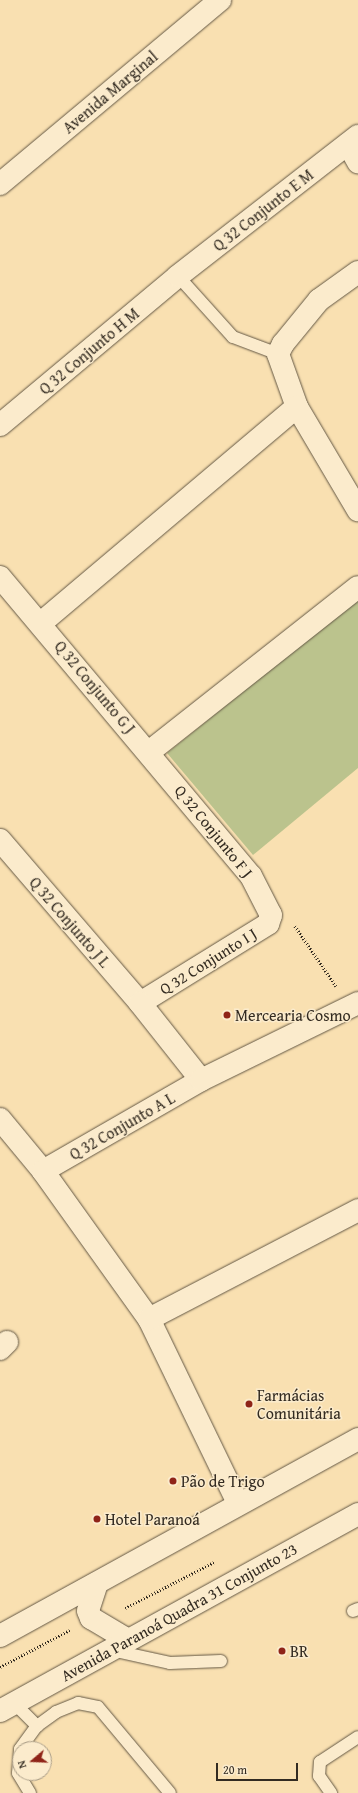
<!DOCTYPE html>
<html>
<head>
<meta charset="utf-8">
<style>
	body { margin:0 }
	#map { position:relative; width:358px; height:1793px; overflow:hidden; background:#f9e0b1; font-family:"Gentium Book Plus",serif }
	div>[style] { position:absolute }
	.green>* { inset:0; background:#bbc38d }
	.path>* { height:2.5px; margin-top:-1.25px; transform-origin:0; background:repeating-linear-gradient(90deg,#332b21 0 1px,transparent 0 3px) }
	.roads { filter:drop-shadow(0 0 1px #645845) drop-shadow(0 0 1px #645845) }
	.service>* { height:12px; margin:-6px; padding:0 6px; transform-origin:6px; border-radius:6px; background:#fbebcc }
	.minor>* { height:22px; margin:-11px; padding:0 11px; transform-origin:11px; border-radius:11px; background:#fbebcc }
	.tertiary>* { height:22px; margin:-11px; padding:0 11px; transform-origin:11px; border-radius:11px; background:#fbebcc }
	.dots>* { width:11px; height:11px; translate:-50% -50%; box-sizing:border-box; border:2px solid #fbebcc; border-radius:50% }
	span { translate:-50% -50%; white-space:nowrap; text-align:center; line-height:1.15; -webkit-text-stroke:3px #fbebcc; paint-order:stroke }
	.street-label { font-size:16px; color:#332b21 }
	.poi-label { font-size:16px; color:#332b21 }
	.left { translate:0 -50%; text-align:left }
	.north { position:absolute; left:12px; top:1741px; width:40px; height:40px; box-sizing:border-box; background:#fbebcc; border:1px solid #ab9e88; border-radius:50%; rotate:251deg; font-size:11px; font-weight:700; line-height:16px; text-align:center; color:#332b21 }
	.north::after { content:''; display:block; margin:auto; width:14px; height:18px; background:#8f2418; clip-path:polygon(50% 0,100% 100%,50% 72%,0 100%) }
	.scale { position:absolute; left:216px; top:1763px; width:82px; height:18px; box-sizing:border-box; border:2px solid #332b21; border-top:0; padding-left:5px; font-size:12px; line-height:14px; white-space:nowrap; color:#332b21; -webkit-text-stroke:3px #fbebcc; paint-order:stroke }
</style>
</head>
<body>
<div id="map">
	<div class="green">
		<i style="clip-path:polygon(358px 599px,358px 768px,253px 855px,167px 753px)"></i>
	</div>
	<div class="path">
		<i style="left:295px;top:926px;width:73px;rotate:55.7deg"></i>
		<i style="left:125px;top:1608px;width:100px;rotate:-27.3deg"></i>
		<i style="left:0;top:1667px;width:79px;rotate:-27.9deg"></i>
	</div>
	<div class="roads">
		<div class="service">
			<i style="left:178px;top:276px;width:82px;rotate:48deg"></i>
			<i style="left:233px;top:337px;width:48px;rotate:20.7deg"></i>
			<i style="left:353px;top:1611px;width:5px;rotate:-22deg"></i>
			<i style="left:111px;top:1650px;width:60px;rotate:12.4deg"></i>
			<i style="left:170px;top:1663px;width:51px;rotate:-2.2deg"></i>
			<i style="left:14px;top:1703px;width:33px;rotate:45deg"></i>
			<i style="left:30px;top:1793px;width:23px;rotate:-121deg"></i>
			<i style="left:18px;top:1773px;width:24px;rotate:-85deg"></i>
			<i style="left:20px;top:1749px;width:29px;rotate:-54deg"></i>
			<i style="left:37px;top:1726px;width:24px;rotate:-36deg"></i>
			<i style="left:56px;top:1712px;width:24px;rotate:-22deg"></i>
			<i style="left:78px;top:1703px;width:20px;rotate:11deg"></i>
			<i style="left:98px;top:1707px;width:112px;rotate:50.1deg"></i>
			<i style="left:331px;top:1793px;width:21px;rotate:-125deg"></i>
			<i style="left:319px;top:1776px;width:14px;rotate:-86deg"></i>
			<i style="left:320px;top:1762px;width:45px;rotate:-33.3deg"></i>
		</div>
		<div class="minor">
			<i style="left:348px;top:144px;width:21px;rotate:61deg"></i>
			<i style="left:0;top:184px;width:287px;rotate:-39.9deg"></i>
			<i style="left:358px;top:272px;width:48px;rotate:144.3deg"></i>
			<i style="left:319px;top:300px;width:57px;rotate:129.3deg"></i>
			<i style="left:283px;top:344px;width:11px;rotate:117deg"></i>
			<i style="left:278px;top:354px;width:56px;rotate:70.3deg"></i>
			<i style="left:297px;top:407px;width:120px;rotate:59.4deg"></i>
			<i style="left:0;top:425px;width:232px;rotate:-39.9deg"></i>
			<i style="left:178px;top:276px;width:228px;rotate:-37.9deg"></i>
			<i style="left:0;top:577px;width:390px;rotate:50deg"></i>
			<i style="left:251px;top:876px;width:44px;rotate:62.9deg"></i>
			<i style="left:271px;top:915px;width:9px;rotate:108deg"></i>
			<i style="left:268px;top:924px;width:150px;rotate:148.3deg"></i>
			<i style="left:41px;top:623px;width:335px;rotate:-40.2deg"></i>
			<i style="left:149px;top:752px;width:266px;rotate:-38.3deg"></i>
			<i style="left:0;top:840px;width:215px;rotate:49.3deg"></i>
			<i style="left:140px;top:1003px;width:98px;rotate:51.6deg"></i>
			<i style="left:0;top:1119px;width:67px;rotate:50.4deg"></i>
			<i style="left:43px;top:1171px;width:182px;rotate:54.4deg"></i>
			<i style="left:149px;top:1319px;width:204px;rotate:64.2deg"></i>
			<i style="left:43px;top:1171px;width:182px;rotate:-29.9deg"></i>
			<i style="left:201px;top:1080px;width:175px;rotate:-26.1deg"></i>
			<i style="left:149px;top:1319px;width:236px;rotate:-27.5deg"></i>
			<i style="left:0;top:1349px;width:10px;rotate:-45deg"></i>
		</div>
		<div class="tertiary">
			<i style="left:97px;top:1583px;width:29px;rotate:108deg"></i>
			<i style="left:88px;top:1611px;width:8px;rotate:67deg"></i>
			<i style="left:91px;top:1618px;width:43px;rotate:30.7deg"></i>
			<i style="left:0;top:1636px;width:409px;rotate:-28.8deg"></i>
			<i style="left:0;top:1711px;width:409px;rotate:-28.8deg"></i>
		</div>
	</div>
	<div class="dots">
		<i style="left:227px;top:1015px;background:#8f2418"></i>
		<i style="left:249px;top:1404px;background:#8f2418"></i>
		<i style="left:173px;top:1481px;background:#8f2418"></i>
		<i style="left:97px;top:1519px;background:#8f2418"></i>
		<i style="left:282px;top:1651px;background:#8f2418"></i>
	</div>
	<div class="street-label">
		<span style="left:110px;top:92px;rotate:-40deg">Avenida Marginal</span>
		<span style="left:263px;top:210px;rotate:-38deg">Q 32 Conjunto E M</span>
		<span style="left:89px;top:351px;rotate:-40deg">Q 32 Conjunto H M</span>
		<span style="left:95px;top:687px;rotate:50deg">Q 32 Conjunto G J</span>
		<span style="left:214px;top:831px;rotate:51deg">Q 32 Conjunto F J</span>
		<span style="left:70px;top:922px;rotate:49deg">Q 32 Conjunto J L</span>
		<span style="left:208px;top:961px;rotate:-32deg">Q 32 Conjunto I J</span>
		<span style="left:122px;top:1126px;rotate:-30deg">Q 32 Conjunto A L</span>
		<span style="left:179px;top:1612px;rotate:-29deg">Avenida Paranoá Quadra 31 Conjunto 23</span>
	</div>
	<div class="poi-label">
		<span class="left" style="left:235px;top:1015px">Mercearia Cosmo</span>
		<span class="left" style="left:257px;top:1404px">Farmácias<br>Comunitária</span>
		<span class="left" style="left:181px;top:1481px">Pão de Trigo</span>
		<span class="left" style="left:105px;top:1519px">Hotel Paranoá</span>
		<span class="left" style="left:290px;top:1651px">BR</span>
	</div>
	<div class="north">N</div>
	<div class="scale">20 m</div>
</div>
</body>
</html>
